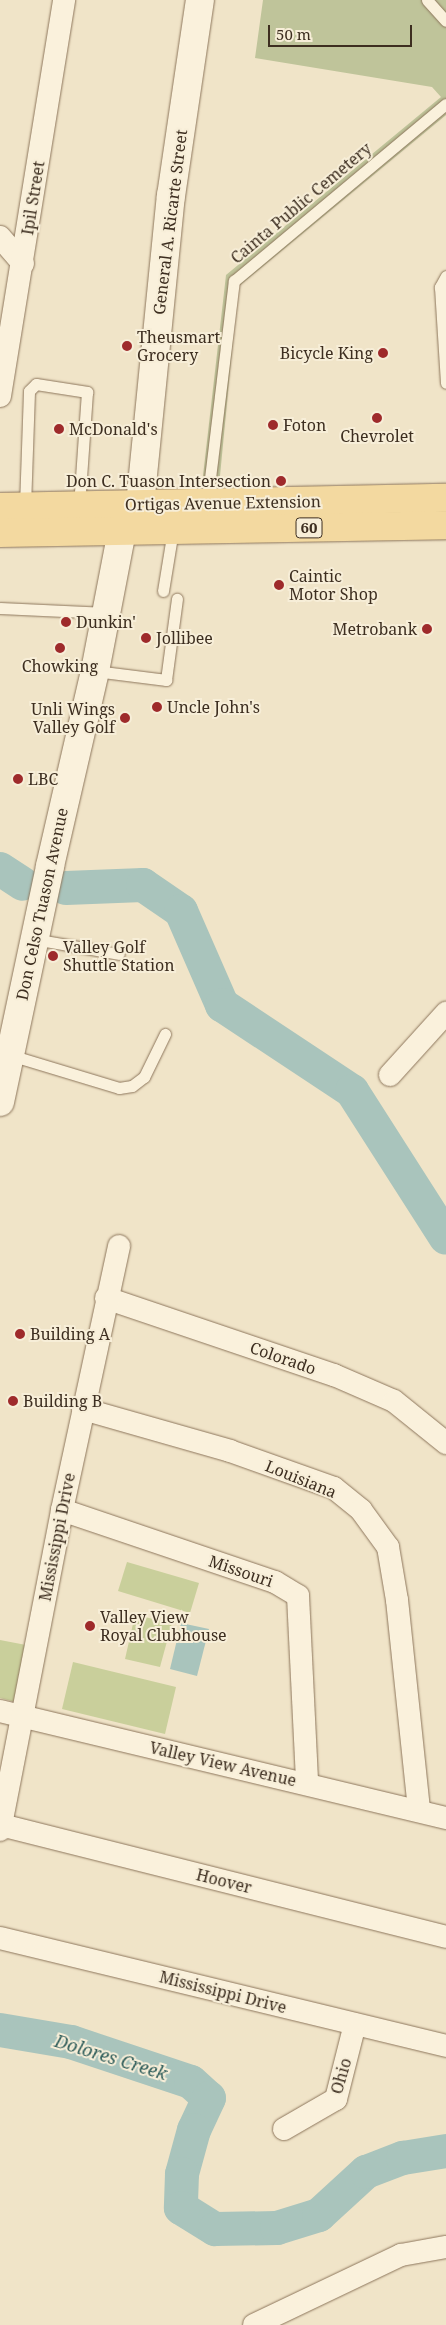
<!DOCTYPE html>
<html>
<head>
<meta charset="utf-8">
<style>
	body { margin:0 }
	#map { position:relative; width:446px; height:2325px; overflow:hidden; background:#f0e4c8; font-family:"Noto Serif",serif }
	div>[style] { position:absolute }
	.green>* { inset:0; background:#c9cf9b }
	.cemetery>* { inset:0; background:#bfc49a }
	.water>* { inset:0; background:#a9c4bc }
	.river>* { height:34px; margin:-17px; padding:0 17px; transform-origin:17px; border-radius:17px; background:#a9c4bc }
	.roads { filter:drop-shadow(0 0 1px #8d765c) drop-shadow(0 0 1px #8d765c) }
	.lane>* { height:11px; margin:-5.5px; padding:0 5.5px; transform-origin:5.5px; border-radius:5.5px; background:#faf1dc }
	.street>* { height:22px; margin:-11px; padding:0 11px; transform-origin:11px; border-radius:11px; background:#faf1dc }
	.secondary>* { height:28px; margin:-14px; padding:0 14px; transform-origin:14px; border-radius:14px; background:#faf1dc }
	.primary>* { height:28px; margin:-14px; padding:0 14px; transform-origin:14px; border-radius:14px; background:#f3d9a0 }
	.dots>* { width:14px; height:14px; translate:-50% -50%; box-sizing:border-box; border:2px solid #f7eed8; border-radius:50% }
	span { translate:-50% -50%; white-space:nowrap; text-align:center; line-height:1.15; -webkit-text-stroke:4px #f7eed8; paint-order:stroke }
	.shield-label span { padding:1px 4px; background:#f7eed8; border:1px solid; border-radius:4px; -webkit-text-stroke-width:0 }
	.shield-label { font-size:15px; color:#3d2e20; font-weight:700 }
	.street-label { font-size:16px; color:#3d2e20 }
	.poi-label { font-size:16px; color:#3d2e20 }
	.left { translate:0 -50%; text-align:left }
	.right { translate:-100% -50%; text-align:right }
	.water-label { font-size:18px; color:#2f5d5a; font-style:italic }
	.scale { position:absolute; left:268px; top:25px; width:144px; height:22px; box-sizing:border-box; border:2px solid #3d2e20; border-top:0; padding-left:6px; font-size:15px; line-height:18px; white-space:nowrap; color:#3d2e20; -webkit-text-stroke:4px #f7eed8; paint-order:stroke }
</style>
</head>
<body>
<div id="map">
	<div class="green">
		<i style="clip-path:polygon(127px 1562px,199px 1583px,190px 1613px,118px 1591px)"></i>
		<i style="clip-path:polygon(135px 1615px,172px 1623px,160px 1667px,125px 1659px)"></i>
		<i style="clip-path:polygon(0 1640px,26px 1645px,15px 1702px,0 1698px)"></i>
		<i style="clip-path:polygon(73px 1662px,176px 1687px,165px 1734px,62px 1709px)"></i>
	</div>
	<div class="cemetery">
		<i style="clip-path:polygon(263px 0,446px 0,446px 115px,238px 287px,220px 476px,203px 476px,226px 275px,441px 97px,432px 87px,255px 58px)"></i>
	</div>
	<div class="water">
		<i style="clip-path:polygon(181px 1623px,209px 1629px,197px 1676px,170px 1669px)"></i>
	</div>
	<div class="river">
		<i style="left:0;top:869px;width:27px;rotate:33deg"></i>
		<i style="left:66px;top:888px;width:77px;rotate:-2.2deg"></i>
		<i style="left:143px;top:885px;width:46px;rotate:34.4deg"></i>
		<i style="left:181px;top:911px;width:103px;rotate:66.4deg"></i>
		<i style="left:222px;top:1005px;width:156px;rotate:33.5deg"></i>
		<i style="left:352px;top:1091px;width:174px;rotate:57.4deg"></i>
		<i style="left:0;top:2030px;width:72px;rotate:9.6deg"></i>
		<i style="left:71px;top:2042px;width:126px;rotate:18.4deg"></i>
		<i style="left:191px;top:2082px;width:24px;rotate:42deg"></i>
		<i style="left:209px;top:2098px;width:35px;rotate:115deg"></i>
		<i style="left:194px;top:2130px;width:46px;rotate:105.3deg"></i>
		<i style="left:182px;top:2174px;width:34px;rotate:92deg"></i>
		<i style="left:181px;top:2208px;width:40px;rotate:32deg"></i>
		<i style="left:215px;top:2229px;width:62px;rotate:-0.9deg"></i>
		<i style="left:277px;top:2228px;width:44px;rotate:-17.2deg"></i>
		<i style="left:319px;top:2215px;width:64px;rotate:-42.5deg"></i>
		<i style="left:366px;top:2172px;width:40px;rotate:-21deg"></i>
		<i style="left:403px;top:2158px;width:44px;rotate:-9.2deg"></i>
	</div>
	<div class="roads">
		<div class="lane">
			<i style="left:427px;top:0;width:28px;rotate:48deg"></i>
			<i style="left:446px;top:276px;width:13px;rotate:119deg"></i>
			<i style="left:440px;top:287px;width:96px;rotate:86.4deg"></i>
			<i style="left:207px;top:503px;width:224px;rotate:-83.1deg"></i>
			<i style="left:234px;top:281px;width:276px;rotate:-39.9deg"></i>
			<i style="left:25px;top:506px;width:115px;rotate:-88deg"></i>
			<i style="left:29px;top:391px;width:10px;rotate:-45deg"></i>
			<i style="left:36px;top:384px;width:52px;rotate:8.9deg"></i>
			<i style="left:87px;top:392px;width:113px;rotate:94deg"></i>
			<i style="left:163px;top:591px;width:62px;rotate:-80.7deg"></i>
			<i style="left:0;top:608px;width:107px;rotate:2.7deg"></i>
			<i style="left:95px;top:671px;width:72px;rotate:7.2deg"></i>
			<i style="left:166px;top:680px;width:82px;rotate:-82.3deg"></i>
			<i style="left:34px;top:939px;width:86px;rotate:10deg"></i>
			<i style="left:10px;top:1055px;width:114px;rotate:16.8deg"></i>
			<i style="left:119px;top:1088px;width:13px;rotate:-9deg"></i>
			<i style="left:132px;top:1086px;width:15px;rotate:-37deg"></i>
			<i style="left:144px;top:1077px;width:48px;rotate:-64deg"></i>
		</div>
		<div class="street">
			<i style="left:0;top:237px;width:35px;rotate:49deg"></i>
			<i style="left:0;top:396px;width:401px;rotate:-80.8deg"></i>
			<i style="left:390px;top:1075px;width:84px;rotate:-47.9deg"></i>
			<i style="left:106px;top:1298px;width:241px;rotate:18.7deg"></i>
			<i style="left:334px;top:1375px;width:65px;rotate:23.4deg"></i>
			<i style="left:394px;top:1401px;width:67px;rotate:38.9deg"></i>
			<i style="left:83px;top:1409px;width:153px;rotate:15.9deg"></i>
			<i style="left:230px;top:1451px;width:110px;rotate:19.6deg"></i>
			<i style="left:334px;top:1488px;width:35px;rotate:39deg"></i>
			<i style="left:361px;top:1510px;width:46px;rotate:53.9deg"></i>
			<i style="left:388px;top:1547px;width:54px;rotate:80.4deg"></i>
			<i style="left:397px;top:1600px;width:212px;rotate:84deg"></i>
			<i style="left:62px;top:1510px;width:225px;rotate:18.7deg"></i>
			<i style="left:275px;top:1582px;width:27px;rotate:31deg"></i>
			<i style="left:298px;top:1596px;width:187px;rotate:87.2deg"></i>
			<i style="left:0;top:1711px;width:459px;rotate:13.5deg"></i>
			<i style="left:1px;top:1825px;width:459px;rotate:14.1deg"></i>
			<i style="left:0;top:1830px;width:326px;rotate:-79deg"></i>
			<i style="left:62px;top:1510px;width:270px;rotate:-77.8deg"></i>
			<i style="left:0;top:1938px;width:459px;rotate:13.6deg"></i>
			<i style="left:284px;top:2129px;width:60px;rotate:-30deg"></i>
			<i style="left:336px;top:2099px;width:77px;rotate:-75.8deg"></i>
			<i style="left:254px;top:2325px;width:163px;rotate:-25.5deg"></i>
			<i style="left:401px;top:2255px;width:46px;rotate:-10.1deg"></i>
		</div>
		<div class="secondary">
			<i style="left:0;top:1102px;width:241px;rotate:-78deg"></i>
			<i style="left:50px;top:866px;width:200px;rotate:-77deg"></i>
			<i style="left:95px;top:671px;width:143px;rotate:-79.1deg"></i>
			<i style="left:122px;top:531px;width:32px;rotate:-55deg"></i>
			<i style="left:140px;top:505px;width:311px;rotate:-84.3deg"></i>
			<i style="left:171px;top:196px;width:198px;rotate:-81.6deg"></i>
		</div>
		<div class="primary">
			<i style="left:0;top:507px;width:446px;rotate:-1.2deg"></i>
			<i style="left:0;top:533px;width:446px;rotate:-1deg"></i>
		</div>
	</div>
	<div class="dots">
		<i style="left:127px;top:346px;background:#9e2a2b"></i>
		<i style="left:383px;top:353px;background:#9e2a2b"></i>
		<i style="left:377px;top:418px;background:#9e2a2b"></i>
		<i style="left:273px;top:425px;background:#9e2a2b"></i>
		<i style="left:59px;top:429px;background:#9e2a2b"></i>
		<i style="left:281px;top:481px;background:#9e2a2b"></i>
		<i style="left:279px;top:585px;background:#9e2a2b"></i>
		<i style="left:66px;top:622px;background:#9e2a2b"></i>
		<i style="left:427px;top:629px;background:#9e2a2b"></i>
		<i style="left:146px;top:638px;background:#9e2a2b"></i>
		<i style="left:60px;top:648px;background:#9e2a2b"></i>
		<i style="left:157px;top:707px;background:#9e2a2b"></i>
		<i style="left:125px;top:718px;background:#9e2a2b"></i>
		<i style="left:18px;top:779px;background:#9e2a2b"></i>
		<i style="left:53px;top:956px;background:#9e2a2b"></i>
		<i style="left:20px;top:1334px;background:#9e2a2b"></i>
		<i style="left:13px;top:1401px;background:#9e2a2b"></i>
		<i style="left:90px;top:1626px;background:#9e2a2b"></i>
	</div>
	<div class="shield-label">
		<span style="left:309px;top:528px">60</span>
	</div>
	<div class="street-label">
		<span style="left:33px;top:198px;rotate:-81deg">Ipil Street</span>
		<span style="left:301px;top:203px;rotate:-40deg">Cainta Public Cemetery</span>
		<span style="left:170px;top:222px;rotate:-83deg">General A. Ricarte Street</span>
		<span style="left:223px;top:503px;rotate:-1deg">Ortigas Avenue Extension</span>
		<span style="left:42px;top:904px;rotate:-78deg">Don Celso Tuason Avenue</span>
		<span style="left:283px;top:1358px;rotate:19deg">Colorado</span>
		<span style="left:301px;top:1479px;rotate:22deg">Louisiana</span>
		<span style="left:57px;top:1537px;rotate:-79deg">Mississippi Drive</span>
		<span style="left:241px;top:1571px;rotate:19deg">Missouri</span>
		<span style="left:223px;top:1764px;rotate:13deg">Valley View Avenue</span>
		<span style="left:224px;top:1881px;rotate:14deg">Hoover</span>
		<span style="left:223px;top:1992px;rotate:14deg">Mississippi Drive</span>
		<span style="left:341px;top:2076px;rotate:-74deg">Ohio</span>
	</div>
	<div class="poi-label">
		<span class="left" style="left:137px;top:346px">Theusmart<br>Grocery</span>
		<span class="right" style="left:373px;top:353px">Bicycle King</span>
		<span class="left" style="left:283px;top:425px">Foton</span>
		<span class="left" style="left:69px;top:429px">McDonald's</span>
		<span style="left:377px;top:436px">Chevrolet</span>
		<span class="right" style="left:271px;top:481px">Don C. Tuason Intersection</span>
		<span class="left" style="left:289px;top:585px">Caintic<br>Motor Shop</span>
		<span class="left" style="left:76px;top:622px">Dunkin'</span>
		<span class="right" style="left:417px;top:629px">Metrobank</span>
		<span class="left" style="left:156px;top:638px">Jollibee</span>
		<span style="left:60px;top:666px">Chowking</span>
		<span class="left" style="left:167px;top:707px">Uncle John's</span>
		<span class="right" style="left:115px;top:718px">Unli Wings<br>Valley Golf</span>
		<span class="left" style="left:28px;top:779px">LBC</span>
		<span class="left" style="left:63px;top:956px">Valley Golf<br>Shuttle Station</span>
		<span class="left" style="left:30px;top:1334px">Building A</span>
		<span class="left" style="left:23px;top:1401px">Building B</span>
		<span class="left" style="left:100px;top:1626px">Valley View<br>Royal Clubhouse</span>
	</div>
	<div class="water-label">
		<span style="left:111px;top:2057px;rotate:17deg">Dolores Creek</span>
	</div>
	<div class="scale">50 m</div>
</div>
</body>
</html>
